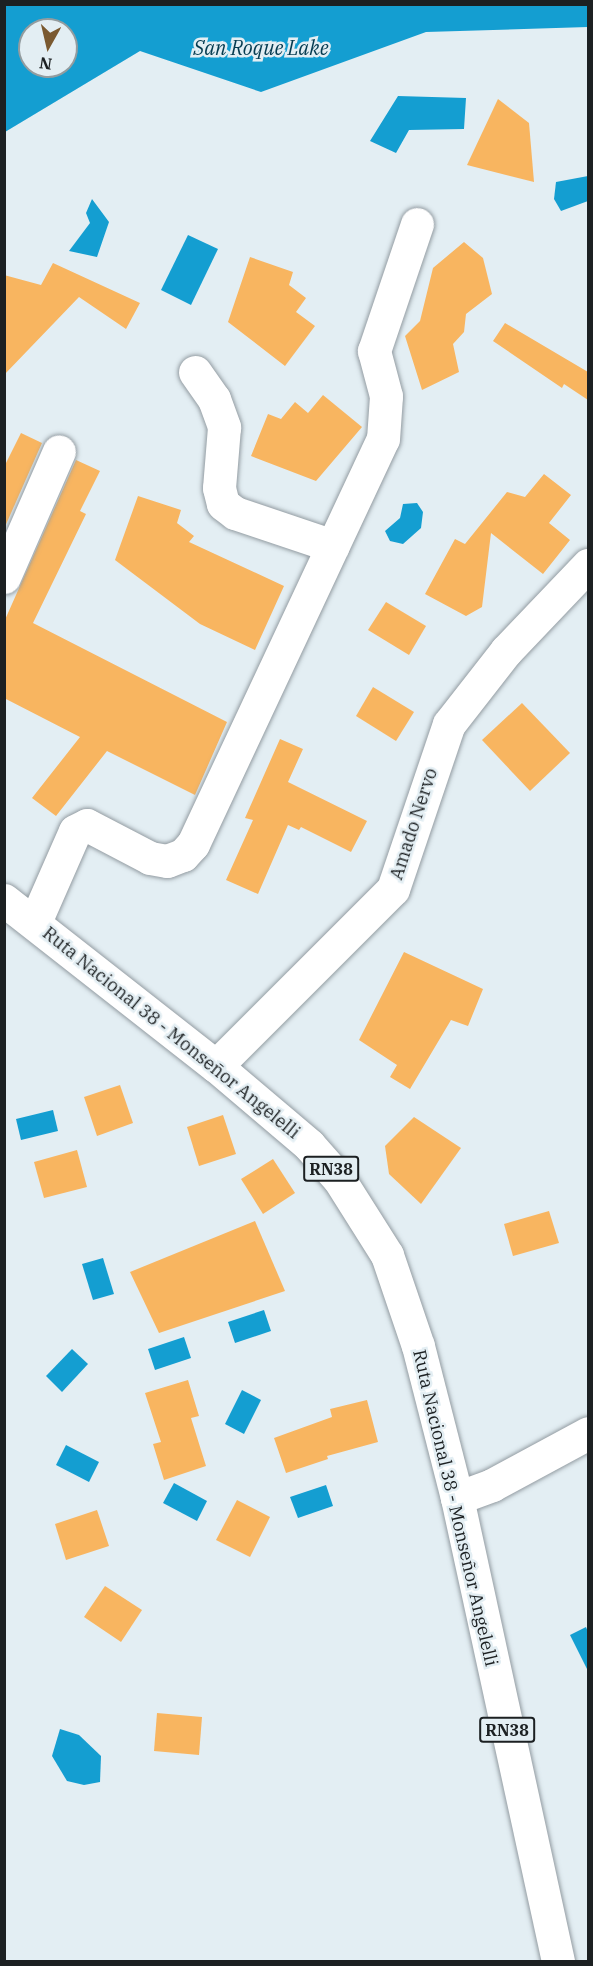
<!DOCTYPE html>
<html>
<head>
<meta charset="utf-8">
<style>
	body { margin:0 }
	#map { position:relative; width:593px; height:1966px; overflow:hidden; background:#e3eef3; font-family:"IBM Plex Serif",serif }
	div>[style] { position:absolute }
	.water>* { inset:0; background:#149ed1 }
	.building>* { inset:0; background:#f8b560 }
	.roads { filter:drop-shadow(0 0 2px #939ca2) drop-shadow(0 0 2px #939ca2) }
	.minor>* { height:33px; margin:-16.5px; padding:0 16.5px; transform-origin:16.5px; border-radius:16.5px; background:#fff }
	.major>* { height:33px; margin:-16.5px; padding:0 16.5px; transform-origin:16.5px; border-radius:16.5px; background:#fff }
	span { translate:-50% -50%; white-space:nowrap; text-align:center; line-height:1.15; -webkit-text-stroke:5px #e3eef3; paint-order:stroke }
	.shield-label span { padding:2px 4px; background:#e3eef3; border:2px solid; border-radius:4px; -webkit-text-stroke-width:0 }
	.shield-label { font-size:16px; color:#1c2022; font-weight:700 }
	.street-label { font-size:18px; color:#1c2022 }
	.water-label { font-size:20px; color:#053b50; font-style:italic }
	.frame { position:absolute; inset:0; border:6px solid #1c2022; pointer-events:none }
	.north { position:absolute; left:18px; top:18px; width:60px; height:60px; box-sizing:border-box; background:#e3eef3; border:2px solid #939c9f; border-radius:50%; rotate:188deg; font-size:16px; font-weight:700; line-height:24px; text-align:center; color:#1c2022 }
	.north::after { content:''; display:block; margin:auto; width:21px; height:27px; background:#7a5930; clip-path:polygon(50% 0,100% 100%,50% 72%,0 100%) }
</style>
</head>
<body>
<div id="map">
	<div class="water">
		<i style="clip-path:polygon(evenodd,588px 4px,588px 27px,426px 32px,261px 92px,140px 51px,5px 132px,5px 5px,588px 4px,30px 30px,66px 30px,66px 66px,30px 66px,30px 30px)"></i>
		<i style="clip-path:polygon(398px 96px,466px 98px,464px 129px,409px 130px,396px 153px,370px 141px)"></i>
		<i style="clip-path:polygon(588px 176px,588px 201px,561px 211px,554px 199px,556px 182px)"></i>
		<i style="clip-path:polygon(92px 199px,109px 222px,97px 257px,69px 251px,90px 223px,86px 213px)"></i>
		<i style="clip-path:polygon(188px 235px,218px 249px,191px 305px,161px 290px)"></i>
		<i style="clip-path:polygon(417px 503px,423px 512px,421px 528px,403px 544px,390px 541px,385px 531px,400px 518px,403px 504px)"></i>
		<i style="clip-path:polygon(53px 1110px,58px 1131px,21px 1140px,16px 1119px)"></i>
		<i style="clip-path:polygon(103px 1258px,114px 1294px,93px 1300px,82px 1264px)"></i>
		<i style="clip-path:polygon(264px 1310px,271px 1331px,235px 1343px,228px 1322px)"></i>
		<i style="clip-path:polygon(184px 1337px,191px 1358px,155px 1370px,148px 1349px)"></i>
		<i style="clip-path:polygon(72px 1349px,88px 1364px,62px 1392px,46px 1376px)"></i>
		<i style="clip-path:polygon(242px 1390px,261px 1400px,244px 1434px,225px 1424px)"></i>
		<i style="clip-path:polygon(66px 1445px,99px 1462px,89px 1482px,56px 1465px)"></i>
		<i style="clip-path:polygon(174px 1483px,207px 1501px,197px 1521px,163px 1503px)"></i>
		<i style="clip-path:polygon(326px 1485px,333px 1506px,298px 1518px,290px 1497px)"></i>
		<i style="clip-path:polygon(586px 1627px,588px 1632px,588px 1671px,570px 1635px)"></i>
		<i style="clip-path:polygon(60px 1729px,79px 1735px,101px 1756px,100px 1782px,84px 1785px,67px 1781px,52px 1756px)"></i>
	</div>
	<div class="building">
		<i style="clip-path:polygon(498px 99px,529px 123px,534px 182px,467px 165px)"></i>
		<i style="clip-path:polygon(464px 242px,483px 258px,492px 294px,466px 314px,464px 332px,453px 344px,459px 372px,422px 390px,405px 336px,420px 321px,433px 268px)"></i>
		<i style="clip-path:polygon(250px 257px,293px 272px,289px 285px,306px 298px,296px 312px,315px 326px,285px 366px,228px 322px)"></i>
		<i style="clip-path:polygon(53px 263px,140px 303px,126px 329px,79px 297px,4px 375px,4px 275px,41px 285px)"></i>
		<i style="clip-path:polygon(505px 323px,588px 372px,588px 400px,564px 384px,562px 388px,493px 341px)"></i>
		<i style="clip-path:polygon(323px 395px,362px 427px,316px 481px,251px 456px,268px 414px,281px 419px,295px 402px,308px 413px)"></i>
		<i style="clip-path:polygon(21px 433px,42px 443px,4px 529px,4px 467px)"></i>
		<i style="clip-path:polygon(76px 460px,100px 471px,80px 511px,86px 514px,33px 623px,227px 722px,195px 795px,107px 751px,56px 816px,32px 798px,80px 737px,4px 698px,4px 622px)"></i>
		<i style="clip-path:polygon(544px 474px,571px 495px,549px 523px,570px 540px,543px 574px,491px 533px,482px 607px,466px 616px,425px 594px,455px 539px,465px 544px,507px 492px,525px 497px)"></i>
		<i style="clip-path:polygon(138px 496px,181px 510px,177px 523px,194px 536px,189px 542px,284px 586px,255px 650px,200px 624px,115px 560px)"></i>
		<i style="clip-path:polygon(386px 602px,426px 626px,409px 655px,368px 630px)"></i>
		<i style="clip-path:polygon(373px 687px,414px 712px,396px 741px,356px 716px)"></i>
		<i style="clip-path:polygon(522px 703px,570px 753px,530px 791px,482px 740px)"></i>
		<i style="clip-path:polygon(280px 739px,303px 749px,288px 782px,367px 821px,351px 852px,301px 827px,299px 830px,288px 825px,258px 894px,226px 880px,253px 820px,245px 818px)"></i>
		<i style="clip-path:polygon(404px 952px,483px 989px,468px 1026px,451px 1020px,410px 1089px,390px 1077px,397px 1065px,359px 1040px)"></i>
		<i style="clip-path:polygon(120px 1085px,133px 1123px,97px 1136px,84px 1097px)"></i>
		<i style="clip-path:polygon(223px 1115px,236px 1154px,199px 1166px,187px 1127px)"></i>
		<i style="clip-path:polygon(414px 1117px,461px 1148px,421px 1204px,389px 1174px,385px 1146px)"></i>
		<i style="clip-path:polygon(77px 1150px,87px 1187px,44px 1198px,34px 1162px)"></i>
		<i style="clip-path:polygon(273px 1159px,295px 1193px,263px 1214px,241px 1179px)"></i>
		<i style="clip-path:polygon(549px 1211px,559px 1243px,513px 1256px,504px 1224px)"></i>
		<i style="clip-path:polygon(255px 1221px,285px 1291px,159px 1333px,130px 1272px)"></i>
		<i style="clip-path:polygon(188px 1380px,199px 1416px,191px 1418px,206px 1466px,164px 1480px,153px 1444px,161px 1442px,145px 1393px)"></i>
		<i style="clip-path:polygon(367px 1400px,378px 1442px,327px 1456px,328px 1459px,286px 1473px,274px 1438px,332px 1417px,330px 1409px)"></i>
		<i style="clip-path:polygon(237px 1500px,270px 1517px,250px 1557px,216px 1540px)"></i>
		<i style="clip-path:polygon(97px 1510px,109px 1546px,66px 1560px,55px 1524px)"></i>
		<i style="clip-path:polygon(105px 1586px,142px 1610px,121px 1642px,84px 1617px)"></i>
		<i style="clip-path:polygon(157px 1713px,202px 1717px,199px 1755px,154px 1751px)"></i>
	</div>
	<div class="roads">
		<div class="minor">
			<i style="left:195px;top:372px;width:33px;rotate:55deg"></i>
			<i style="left:214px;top:399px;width:30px;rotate:70deg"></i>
			<i style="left:224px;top:427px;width:61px;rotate:94.7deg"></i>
			<i style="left:219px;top:488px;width:16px;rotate:76deg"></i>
			<i style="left:223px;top:504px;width:15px;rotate:37deg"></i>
			<i style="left:235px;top:513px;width:103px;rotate:18.6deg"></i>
			<i style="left:4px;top:577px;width:137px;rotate:-66.4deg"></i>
			<i style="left:35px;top:922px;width:99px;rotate:-66.3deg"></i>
			<i style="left:75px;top:831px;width:13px;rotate:-27deg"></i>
			<i style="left:87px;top:825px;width:71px;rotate:27.6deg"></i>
			<i style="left:150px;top:858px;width:17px;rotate:10deg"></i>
			<i style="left:167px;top:861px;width:17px;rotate:-21deg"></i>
			<i style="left:183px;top:855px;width:15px;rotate:-48deg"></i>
			<i style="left:193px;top:844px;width:447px;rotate:-64.9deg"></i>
			<i style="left:383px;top:439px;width:43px;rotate:-86deg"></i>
			<i style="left:386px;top:396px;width:47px;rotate:-104.9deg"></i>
			<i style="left:374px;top:351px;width:134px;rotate:-71.3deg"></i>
			<i style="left:216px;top:1066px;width:250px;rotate:-45deg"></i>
			<i style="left:393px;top:889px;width:174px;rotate:-71.3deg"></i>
			<i style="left:449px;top:724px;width:93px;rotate:-52deg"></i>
			<i style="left:506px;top:651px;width:119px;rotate:-46.4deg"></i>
			<i style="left:457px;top:1498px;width:37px;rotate:-20deg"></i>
			<i style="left:492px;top:1485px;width:109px;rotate:-28.4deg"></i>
		</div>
		<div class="major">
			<i style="left:4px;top:900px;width:269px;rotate:38.1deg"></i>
			<i style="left:216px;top:1066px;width:122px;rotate:40.3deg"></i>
			<i style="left:309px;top:1145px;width:45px;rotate:48.6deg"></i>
			<i style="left:339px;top:1179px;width:90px;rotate:57.7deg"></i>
			<i style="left:387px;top:1255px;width:96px;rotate:71.2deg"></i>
			<i style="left:418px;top:1346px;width:157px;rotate:75.6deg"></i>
			<i style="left:457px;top:1498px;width:475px;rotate:77.7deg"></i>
		</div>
	</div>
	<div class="shield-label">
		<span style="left:331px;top:1169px">RN38</span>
		<span style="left:507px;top:1730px">RN38</span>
	</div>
	<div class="street-label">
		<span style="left:414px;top:824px;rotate:-72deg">Amado Nervo</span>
		<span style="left:171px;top:1033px;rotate:39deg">Ruta Nacional 38 - Monseñor Angelelli</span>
		<span style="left:455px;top:1508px;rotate:77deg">Ruta Nacional 38 - Monseñor Angelelli</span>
	</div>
	<div class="water-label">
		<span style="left:261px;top:47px">San Roque Lake</span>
	</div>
	<div class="frame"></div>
	<div class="north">N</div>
</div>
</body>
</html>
